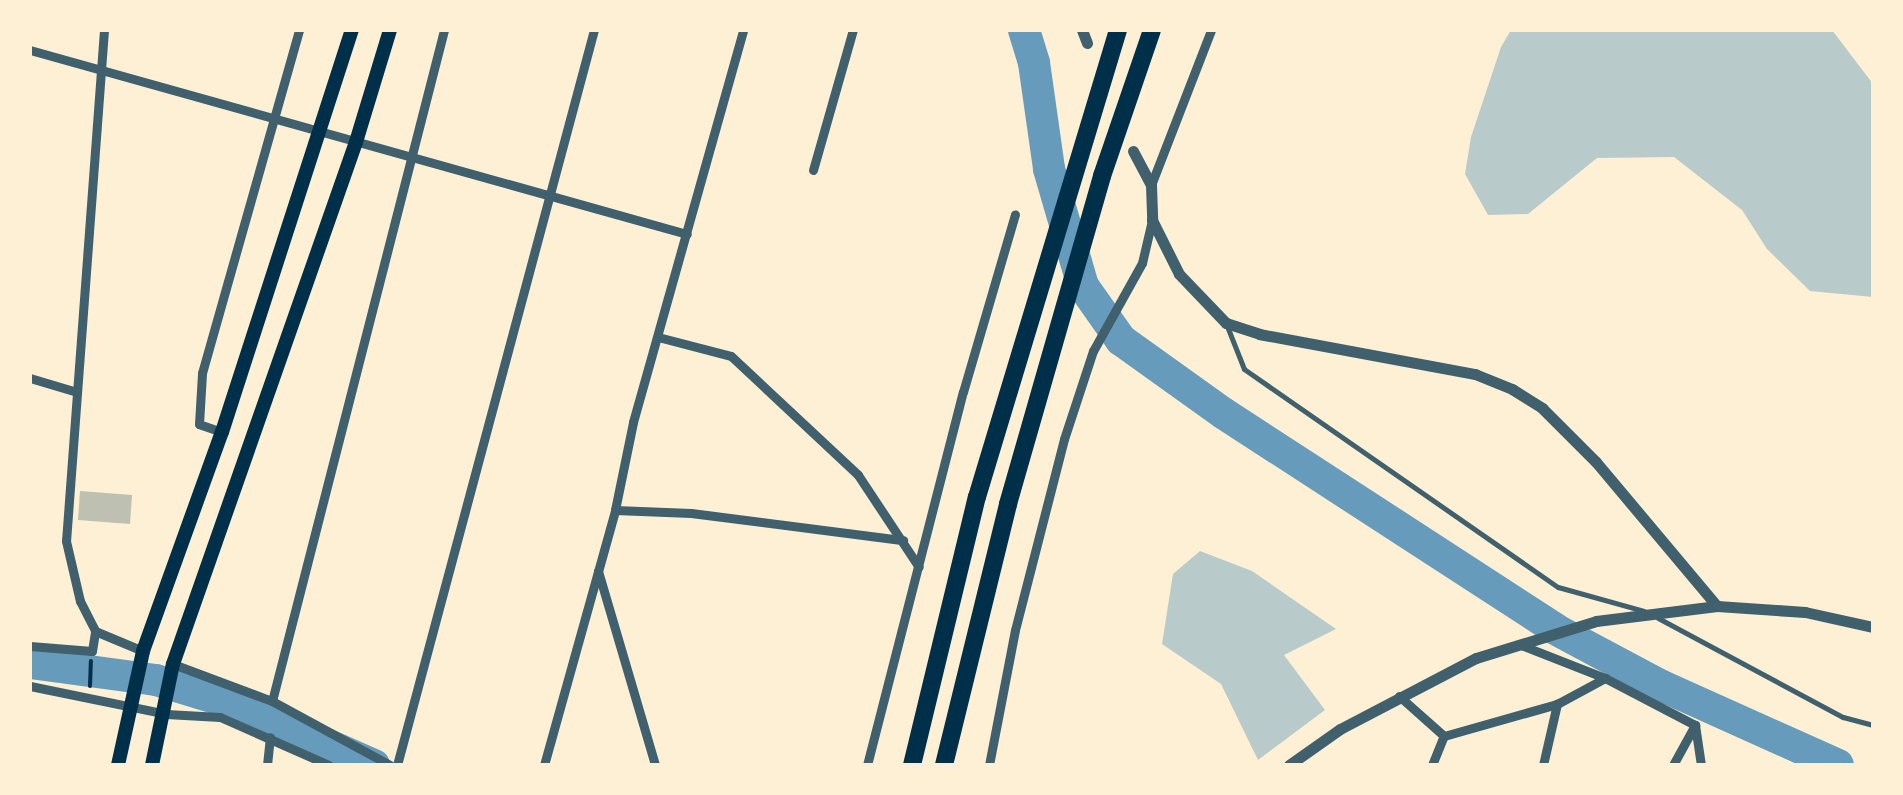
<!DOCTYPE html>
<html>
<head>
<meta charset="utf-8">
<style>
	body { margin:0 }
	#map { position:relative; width:1903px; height:795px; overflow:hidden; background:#fdf0d5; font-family:"Nunito Sans",sans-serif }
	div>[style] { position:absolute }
	.green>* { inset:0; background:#b9caca }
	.river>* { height:32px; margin:-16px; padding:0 16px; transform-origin:16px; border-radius:16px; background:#669bbc }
	.building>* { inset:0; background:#bec0b2 }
	.path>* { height:4px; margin:-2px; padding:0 2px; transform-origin:2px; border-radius:2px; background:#003049 }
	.service>* { height:5px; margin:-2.5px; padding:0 2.5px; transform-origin:2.5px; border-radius:2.5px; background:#3f606c }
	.minor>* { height:9px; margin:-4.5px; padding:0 4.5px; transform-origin:4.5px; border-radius:4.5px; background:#3f606c }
	.tertiary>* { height:11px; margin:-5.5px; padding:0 5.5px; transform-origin:5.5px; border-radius:5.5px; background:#3f606c }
	.primary>* { height:14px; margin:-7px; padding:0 7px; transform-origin:7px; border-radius:7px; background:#003049 }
	.motorway>* { height:18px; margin:-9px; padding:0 9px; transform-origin:9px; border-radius:9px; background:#003049 }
	span { translate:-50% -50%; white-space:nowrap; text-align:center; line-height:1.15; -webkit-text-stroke:8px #fdf0d5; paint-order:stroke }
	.frame { position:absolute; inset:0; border:32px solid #fdf0d5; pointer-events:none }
</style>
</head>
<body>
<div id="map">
	<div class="green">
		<i style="clip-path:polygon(1511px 30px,1832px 30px,1873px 84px,1873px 297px,1810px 291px,1767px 249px,1742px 210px,1674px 157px,1597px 158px,1528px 214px,1488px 215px,1465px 174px,1471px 137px,1501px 47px)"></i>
		<i style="clip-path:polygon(1200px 551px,1252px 571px,1336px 629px,1284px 655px,1325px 710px,1258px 760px,1221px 684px,1162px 644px,1173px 574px)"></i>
	</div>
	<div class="river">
		<i style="left:1024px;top:30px;width:34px;rotate:73deg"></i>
		<i style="left:1034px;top:63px;width:107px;rotate:81.9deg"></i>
		<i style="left:1049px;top:169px;width:122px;rotate:73.8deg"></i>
		<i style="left:1083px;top:286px;width:66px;rotate:54.9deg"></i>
		<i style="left:1121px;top:340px;width:125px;rotate:35.6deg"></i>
		<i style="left:1223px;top:413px;width:396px;rotate:33deg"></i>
		<i style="left:1555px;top:629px;width:119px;rotate:28.1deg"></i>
		<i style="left:1660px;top:685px;width:195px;rotate:24.2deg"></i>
		<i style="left:30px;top:663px;width:127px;rotate:7.7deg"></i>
		<i style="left:156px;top:680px;width:83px;rotate:16.9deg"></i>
		<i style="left:235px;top:704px;width:152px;rotate:23.7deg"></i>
	</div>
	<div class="building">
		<i style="clip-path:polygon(80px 491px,132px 495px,130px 524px,78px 520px)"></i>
	</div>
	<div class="path">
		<i style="left:90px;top:686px;width:25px;rotate:-88deg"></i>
	</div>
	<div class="service">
		<i style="left:1227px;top:326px;width:46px;rotate:68.4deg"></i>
		<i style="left:1244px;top:369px;width:382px;rotate:34.8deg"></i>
		<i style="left:1558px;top:587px;width:89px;rotate:15.6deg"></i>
		<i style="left:1658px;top:618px;width:210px;rotate:28.2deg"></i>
		<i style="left:1843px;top:717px;width:31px;rotate:15deg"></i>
	</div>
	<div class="minor">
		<i style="left:104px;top:30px;width:512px;rotate:94.25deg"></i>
		<i style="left:66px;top:541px;width:62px;rotate:76.9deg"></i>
		<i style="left:80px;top:601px;width:34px;rotate:63deg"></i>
		<i style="left:95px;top:631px;width:52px;rotate:22.6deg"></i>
		<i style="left:30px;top:50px;width:682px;rotate:15.65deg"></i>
		<i style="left:813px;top:170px;width:146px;rotate:-74.1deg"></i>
		<i style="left:1151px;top:185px;width:166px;rotate:-68.8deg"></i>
		<i style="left:658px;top:337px;width:75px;rotate:14.6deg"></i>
		<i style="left:731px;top:356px;width:174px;rotate:43.1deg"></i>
		<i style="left:858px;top:475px;width:110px;rotate:56.5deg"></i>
		<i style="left:30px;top:378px;width:49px;rotate:16.6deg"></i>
		<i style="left:222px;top:432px;width:24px;rotate:-161deg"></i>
		<i style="left:199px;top:424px;width:51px;rotate:-86.6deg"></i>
		<i style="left:202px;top:373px;width:356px;rotate:-74.2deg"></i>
		<i style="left:615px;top:510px;width:76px;rotate:2.3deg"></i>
		<i style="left:691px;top:513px;width:214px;rotate:7.3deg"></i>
		<i style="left:598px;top:571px;width:202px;rotate:73.6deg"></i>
		<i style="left:1521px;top:645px;width:90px;rotate:21.4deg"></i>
		<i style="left:1605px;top:678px;width:102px;rotate:27.6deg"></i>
		<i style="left:1695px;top:725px;width:40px;rotate:81.5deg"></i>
		<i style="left:30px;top:646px;width:62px;rotate:4.6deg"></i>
		<i style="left:92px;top:651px;width:20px;rotate:-81deg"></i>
		<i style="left:173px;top:664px;width:106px;rotate:20.5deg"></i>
		<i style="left:272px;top:701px;width:134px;rotate:28.5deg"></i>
		<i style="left:30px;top:686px;width:139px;rotate:11.6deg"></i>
		<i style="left:166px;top:714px;width:54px;rotate:3.2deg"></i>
		<i style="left:220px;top:717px;width:119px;rotate:23.8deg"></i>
		<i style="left:1399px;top:696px;width:60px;rotate:41.6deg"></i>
		<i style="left:272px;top:701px;width:693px;rotate:-75.62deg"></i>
		<i style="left:1444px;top:736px;width:117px;rotate:-15.8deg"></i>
		<i style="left:1557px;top:704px;width:55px;rotate:-28.4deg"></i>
		<i style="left:267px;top:765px;width:28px;rotate:-84deg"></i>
		<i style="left:397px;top:765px;width:761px;rotate:-75deg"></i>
		<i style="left:544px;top:765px;width:265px;rotate:-74.4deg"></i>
		<i style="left:615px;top:510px;width:90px;rotate:-78.4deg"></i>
		<i style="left:633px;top:422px;width:407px;rotate:-74.3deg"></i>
		<i style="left:867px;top:765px;width:385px;rotate:-75.6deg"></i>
		<i style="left:963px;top:392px;width:185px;rotate:-73.7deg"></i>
		<i style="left:989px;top:765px;width:137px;rotate:-79.1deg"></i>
		<i style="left:1015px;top:630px;width:197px;rotate:-75.6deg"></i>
		<i style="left:1064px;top:439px;width:93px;rotate:-71.8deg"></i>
		<i style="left:1093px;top:351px;width:101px;rotate:-60.9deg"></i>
		<i style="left:1142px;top:263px;width:44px;rotate:-76.9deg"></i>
		<i style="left:1432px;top:765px;width:31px;rotate:-68deg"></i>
		<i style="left:1543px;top:765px;width:63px;rotate:-77.1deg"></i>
		<i style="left:1673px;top:765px;width:46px;rotate:-61.2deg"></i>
	</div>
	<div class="tertiary">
		<i style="left:1082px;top:30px;width:14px;rotate:69deg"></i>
		<i style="left:1133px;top:151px;width:38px;rotate:62deg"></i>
		<i style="left:1151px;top:185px;width:35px;rotate:88deg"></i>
		<i style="left:1152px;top:220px;width:60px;rotate:63.4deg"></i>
		<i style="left:1179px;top:274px;width:68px;rotate:46.2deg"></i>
		<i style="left:1226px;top:323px;width:35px;rotate:18deg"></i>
		<i style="left:1259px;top:334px;width:220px;rotate:10.5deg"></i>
		<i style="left:1475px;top:374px;width:40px;rotate:22deg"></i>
		<i style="left:1512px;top:389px;width:36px;rotate:32deg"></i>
		<i style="left:1542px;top:408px;width:76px;rotate:45deg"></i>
		<i style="left:1596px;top:462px;width:188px;rotate:50deg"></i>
		<i style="left:1289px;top:765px;width:62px;rotate:-35.2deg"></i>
		<i style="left:1340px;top:729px;width:153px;rotate:-27.6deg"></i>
		<i style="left:1476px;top:658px;width:126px;rotate:-17.1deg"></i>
		<i style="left:1596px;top:621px;width:122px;rotate:-7.1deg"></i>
		<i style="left:1717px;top:606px;width:88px;rotate:3.9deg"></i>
		<i style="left:1805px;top:612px;width:70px;rotate:12.4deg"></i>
	</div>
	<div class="primary">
		<i style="left:118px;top:765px;width:117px;rotate:-77.6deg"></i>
		<i style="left:143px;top:651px;width:233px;rotate:-70.2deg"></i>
		<i style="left:222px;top:432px;width:422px;rotate:-72.1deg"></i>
		<i style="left:152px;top:765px;width:103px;rotate:-78.3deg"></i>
		<i style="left:173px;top:664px;width:553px;rotate:-70.68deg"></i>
		<i style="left:356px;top:142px;width:117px;rotate:-73.1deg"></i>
	</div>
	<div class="motorway">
		<i style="left:912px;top:765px;width:276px;rotate:-76.4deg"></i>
		<i style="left:977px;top:497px;width:488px;rotate:-73.2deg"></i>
		<i style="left:944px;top:765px;width:269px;rotate:-76.2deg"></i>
		<i style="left:1008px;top:504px;width:341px;rotate:-74deg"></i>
		<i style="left:1102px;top:176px;width:154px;rotate:-71.1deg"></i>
	</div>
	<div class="frame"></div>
</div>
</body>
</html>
